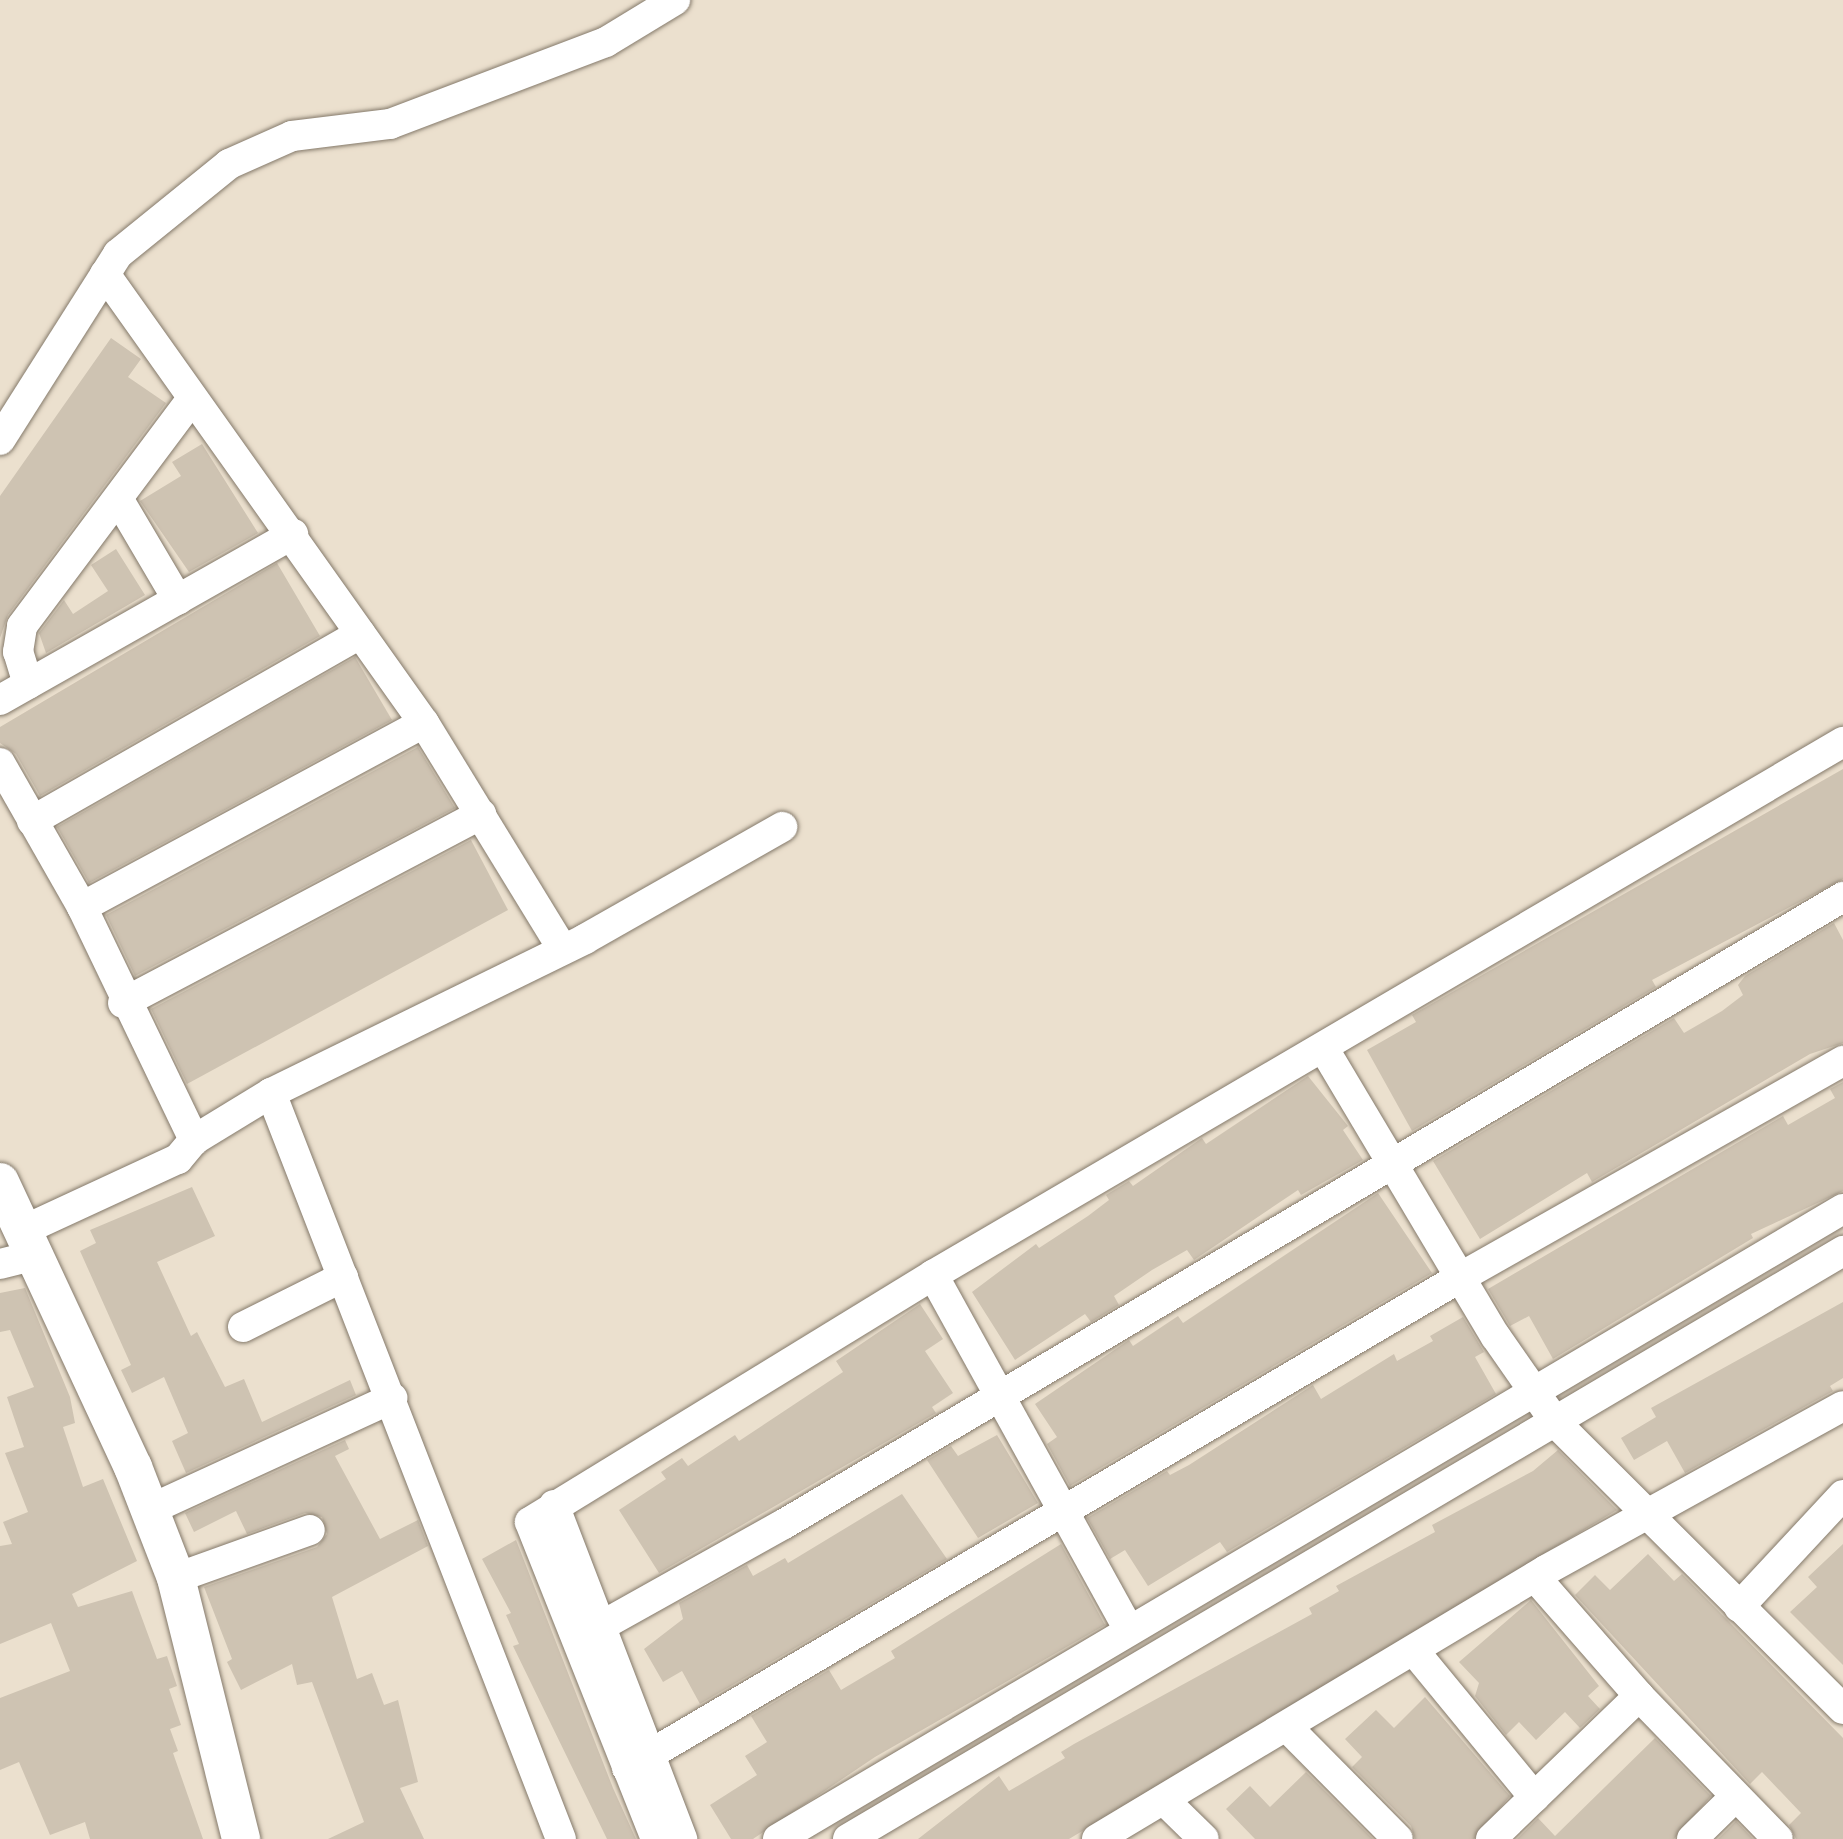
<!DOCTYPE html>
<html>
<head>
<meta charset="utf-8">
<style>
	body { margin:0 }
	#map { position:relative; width:1843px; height:1839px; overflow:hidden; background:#ebe0ce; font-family:"Nunito Sans",sans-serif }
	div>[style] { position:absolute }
	.building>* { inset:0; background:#cec3b2 }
	.roads { filter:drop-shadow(0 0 2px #84796a) drop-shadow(0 0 2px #84796a) }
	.minor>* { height:30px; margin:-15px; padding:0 15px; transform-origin:15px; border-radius:15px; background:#fff }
	.tertiary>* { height:38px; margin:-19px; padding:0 19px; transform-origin:19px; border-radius:19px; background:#fff }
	span { translate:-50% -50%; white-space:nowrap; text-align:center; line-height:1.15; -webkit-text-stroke:6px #ebe0ce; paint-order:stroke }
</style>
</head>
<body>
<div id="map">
	<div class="building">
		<i style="clip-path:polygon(111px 338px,141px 359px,128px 377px,166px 403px,8px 615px,0 638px,0 496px)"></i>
		<i style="clip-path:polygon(202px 444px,258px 533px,189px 572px,140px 501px,181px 476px,172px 462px)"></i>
		<i style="clip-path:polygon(116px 549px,145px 595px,46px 653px,39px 633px,64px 600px,73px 614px,108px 591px,91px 565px)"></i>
		<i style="clip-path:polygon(277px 563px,320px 636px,40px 796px,16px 754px,0 743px,0 727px)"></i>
		<i style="clip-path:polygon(355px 657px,392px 720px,89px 883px,57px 827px)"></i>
		<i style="clip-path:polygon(418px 747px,455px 808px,135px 976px,106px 915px)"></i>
		<i style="clip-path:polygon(1843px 769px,1843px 879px,1652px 980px,1656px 987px,1412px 1131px,1367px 1050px,1416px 1022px,1412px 1015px)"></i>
		<i style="clip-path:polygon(471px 840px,508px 910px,187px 1084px,151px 1009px)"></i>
		<i style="clip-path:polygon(1834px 923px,1843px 940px,1843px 1043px,1810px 1054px,1592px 1182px,1587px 1173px,1480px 1239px,1433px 1161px,1674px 1018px,1684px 1033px,1722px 1011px,1743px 995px,1738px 985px,1745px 976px)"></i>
		<i style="clip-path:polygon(1308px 1076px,1348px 1126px,1343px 1130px,1363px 1160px,1301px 1195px,1298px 1190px,1194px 1260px,1187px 1250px,1152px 1270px,1114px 1296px,1119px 1305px,1091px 1322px,1085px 1314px,1015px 1360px,972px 1292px,1036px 1244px,1039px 1248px,1088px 1216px,1109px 1200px,1106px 1195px,1129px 1181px,1133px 1186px,1202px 1138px,1206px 1144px)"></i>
		<i style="clip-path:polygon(1843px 1082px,1843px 1191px,1751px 1234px,1753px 1238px,1553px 1359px,1529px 1316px,1510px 1326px,1488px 1289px,1783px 1116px,1788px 1125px,1835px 1098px,1830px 1089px)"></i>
		<i style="clip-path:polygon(192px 1187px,215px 1236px,157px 1262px,191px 1336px,197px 1332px,225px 1387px,244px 1379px,262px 1422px,350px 1380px,356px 1395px,186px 1473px,172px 1441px,188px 1433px,164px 1377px,132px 1393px,121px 1370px,131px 1365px,80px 1251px,96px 1243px,90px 1230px)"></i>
		<i style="clip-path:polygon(1378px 1193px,1432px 1273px,1070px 1486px,1047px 1444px,1057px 1437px,1035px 1404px,1129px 1340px,1133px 1346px,1178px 1316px,1183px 1323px)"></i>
		<i style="clip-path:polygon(25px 1288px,70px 1397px,75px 1423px,63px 1427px,83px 1487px,103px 1479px,137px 1561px,72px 1594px,78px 1607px,132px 1591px,157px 1659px,167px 1656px,177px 1686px,169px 1689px,181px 1725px,170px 1729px,178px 1751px,173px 1753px,203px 1839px,90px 1839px,85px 1822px,50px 1835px,19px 1762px,0 1770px,0 1698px,70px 1671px,51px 1623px,0 1644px,0 1546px,12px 1544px,3px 1522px,28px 1512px,5px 1453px,24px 1447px,7px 1397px,34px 1387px,10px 1330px,0 1332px,0 1293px)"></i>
		<i style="clip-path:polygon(1843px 1302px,1843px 1378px,1830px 1386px,1833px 1391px,1685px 1473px,1667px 1441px,1634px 1460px,1621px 1438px,1656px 1417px,1651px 1408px)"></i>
		<i style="clip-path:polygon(920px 1304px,943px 1339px,925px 1351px,953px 1393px,932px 1407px,936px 1413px,659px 1573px,619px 1510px,666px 1479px,661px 1472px,682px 1458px,688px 1466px,735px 1435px,739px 1441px,843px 1372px,836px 1361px)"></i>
		<i style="clip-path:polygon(1463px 1317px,1484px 1352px,1475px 1357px,1496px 1394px,1227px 1552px,1220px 1542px,1148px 1586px,1125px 1550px,1110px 1559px,1087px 1518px,1167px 1471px,1170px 1475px,1189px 1465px,1313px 1385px,1321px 1399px,1394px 1354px,1397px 1361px,1433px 1341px,1430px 1336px)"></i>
		<i style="clip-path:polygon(997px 1435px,1038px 1503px,978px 1538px,927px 1460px,951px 1446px,958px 1456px)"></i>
		<i style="clip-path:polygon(345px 1440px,349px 1449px,335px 1456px,380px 1539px,418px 1520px,428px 1546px,332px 1597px,357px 1679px,372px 1673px,384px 1705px,398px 1700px,418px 1782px,400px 1788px,424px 1839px,328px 1839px,364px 1822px,312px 1682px,297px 1685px,292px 1664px,241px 1690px,227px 1662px,232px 1659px,204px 1587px,317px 1547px,327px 1534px,322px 1517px,305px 1513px,247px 1534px,236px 1511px,194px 1532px,185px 1513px)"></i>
		<i style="clip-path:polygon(1558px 1450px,1617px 1510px,1069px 1839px,918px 1839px,999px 1776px,1009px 1791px,1065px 1758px,1061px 1752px,1074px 1744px,1312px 1614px,1309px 1608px,1339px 1591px,1336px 1586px,1435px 1532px,1432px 1525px,1533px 1471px)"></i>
		<i style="clip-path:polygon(902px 1494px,947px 1559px,700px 1704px,682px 1671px,663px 1682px,644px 1649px,683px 1619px,679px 1603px,747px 1565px,753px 1576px,785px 1558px,788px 1563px)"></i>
		<i style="clip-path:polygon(516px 1540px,613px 1788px,636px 1839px,607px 1839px,513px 1646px,519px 1644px,506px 1615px,511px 1613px,482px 1559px)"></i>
		<i style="clip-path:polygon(1061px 1544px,1105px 1625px,875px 1757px,753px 1839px,731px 1839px,710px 1805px,757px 1775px,745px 1756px,767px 1742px,751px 1716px,829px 1670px,841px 1690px,895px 1658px,891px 1651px)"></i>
		<i style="clip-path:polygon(1843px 1544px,1843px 1665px,1790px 1612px,1817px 1587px,1808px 1577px)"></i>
		<i style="clip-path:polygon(1648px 1554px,1674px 1581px,1682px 1574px,1843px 1738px,1843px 1839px,1796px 1839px,1789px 1825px,1801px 1813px,1762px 1772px,1750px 1784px,1575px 1595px,1595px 1575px,1610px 1590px)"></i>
		<i style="clip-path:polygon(1531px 1600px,1599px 1686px,1588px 1696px,1600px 1709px,1580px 1728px,1565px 1712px,1536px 1740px,1519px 1722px,1506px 1735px,1475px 1696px,1479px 1683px,1459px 1662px)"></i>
		<i style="clip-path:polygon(1425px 1697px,1510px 1796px,1474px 1839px,1415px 1839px,1411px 1826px,1352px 1767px,1362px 1757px,1345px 1739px,1376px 1710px,1394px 1728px)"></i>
		<i style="clip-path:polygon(1655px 1738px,1711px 1796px,1674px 1839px,1517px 1839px,1538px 1818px,1555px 1836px)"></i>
		<i style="clip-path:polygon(1306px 1772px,1373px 1839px,1255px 1839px,1226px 1809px,1250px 1786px,1270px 1807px)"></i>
		<i style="clip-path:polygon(1736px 1821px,1753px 1839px,1718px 1839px)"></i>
	</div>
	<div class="roads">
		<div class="minor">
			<i style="left:105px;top:274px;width:551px;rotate:54.61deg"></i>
			<i style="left:424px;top:723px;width:263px;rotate:58.5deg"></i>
			<i style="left:0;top:440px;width:220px;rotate:-57.6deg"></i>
			<i style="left:118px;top:254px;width:143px;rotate:-39deg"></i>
			<i style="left:229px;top:164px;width:69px;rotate:-24deg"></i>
			<i style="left:292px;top:136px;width:99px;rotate:-7deg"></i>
			<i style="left:390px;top:124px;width:231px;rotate:-20.8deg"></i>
			<i style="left:606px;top:42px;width:81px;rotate:-31.3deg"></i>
			<i style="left:119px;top:500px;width:116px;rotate:59.5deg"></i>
			<i style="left:28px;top:684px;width:34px;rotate:-107deg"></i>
			<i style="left:18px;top:652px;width:26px;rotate:-81deg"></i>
			<i style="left:22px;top:626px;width:284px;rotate:-53.2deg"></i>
			<i style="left:0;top:700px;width:337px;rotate:-29.5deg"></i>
			<i style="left:0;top:763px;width:166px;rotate:60.3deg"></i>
			<i style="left:82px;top:907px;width:259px;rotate:64.3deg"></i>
			<i style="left:32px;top:821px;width:378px;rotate:-29.7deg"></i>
			<i style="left:82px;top:907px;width:388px;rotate:-28.3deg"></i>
			<i style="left:123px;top:1003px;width:405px;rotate:-27.8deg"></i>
			<i style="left:1324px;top:1049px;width:335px;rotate:59.2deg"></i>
			<i style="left:1496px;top:1337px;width:105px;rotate:55.1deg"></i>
			<i style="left:1556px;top:1423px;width:405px;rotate:44.9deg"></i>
			<i style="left:271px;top:1093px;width:800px;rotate:68.76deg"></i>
			<i style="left:24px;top:1230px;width:170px;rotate:-24.8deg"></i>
			<i style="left:178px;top:1159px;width:25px;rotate:-50deg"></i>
			<i style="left:194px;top:1140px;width:90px;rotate:-31.4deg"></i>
			<i style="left:271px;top:1093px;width:350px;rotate:-26.1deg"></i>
			<i style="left:585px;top:939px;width:227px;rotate:-29.6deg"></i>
			<i style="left:0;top:1264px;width:36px;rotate:-14deg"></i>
			<i style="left:933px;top:1275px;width:402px;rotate:61.1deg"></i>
			<i style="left:243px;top:1327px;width:112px;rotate:-26.6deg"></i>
			<i style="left:554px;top:1505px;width:358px;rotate:69deg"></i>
			<i style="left:149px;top:1510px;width:268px;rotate:-24.7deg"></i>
			<i style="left:1535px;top:1577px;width:158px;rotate:48.8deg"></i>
			<i style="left:1639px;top:1696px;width:199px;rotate:45.8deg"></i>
			<i style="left:176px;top:1578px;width:142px;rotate:-19.7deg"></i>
			<i style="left:1739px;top:1607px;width:153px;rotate:-47.1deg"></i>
			<i style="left:578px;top:1639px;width:236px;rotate:-29.2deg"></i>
			<i style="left:784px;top:1524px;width:1231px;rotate:-30.63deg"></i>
			<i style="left:1415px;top:1652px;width:188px;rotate:50.6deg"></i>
			<i style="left:1288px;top:1728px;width:156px;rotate:45.3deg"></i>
			<i style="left:627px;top:1768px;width:968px;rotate:-30.49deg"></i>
			<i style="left:1461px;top:1277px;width:439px;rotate:-29.5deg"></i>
			<i style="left:1165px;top:1801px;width:54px;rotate:44.3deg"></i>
			<i style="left:656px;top:1839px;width:341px;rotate:-111.7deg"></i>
			<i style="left:530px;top:1522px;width:473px;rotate:-31.5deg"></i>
			<i style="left:933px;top:1275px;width:1055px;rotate:-30.36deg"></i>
			<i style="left:778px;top:1839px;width:1237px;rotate:-30.61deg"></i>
			<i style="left:848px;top:1839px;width:1156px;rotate:-30.58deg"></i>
			<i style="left:1097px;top:1839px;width:523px;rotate:-30.93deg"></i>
			<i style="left:1546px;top:1570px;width:339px;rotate:-28.9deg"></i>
			<i style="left:1491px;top:1839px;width:206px;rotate:-44deg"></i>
			<i style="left:1692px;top:1839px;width:60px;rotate:-44.3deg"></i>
		</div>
		<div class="tertiary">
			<i style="left:0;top:1182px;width:315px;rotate:65deg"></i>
			<i style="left:133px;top:1467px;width:119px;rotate:68.8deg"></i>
			<i style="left:176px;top:1578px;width:269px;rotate:76deg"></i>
		</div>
	</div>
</div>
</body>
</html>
